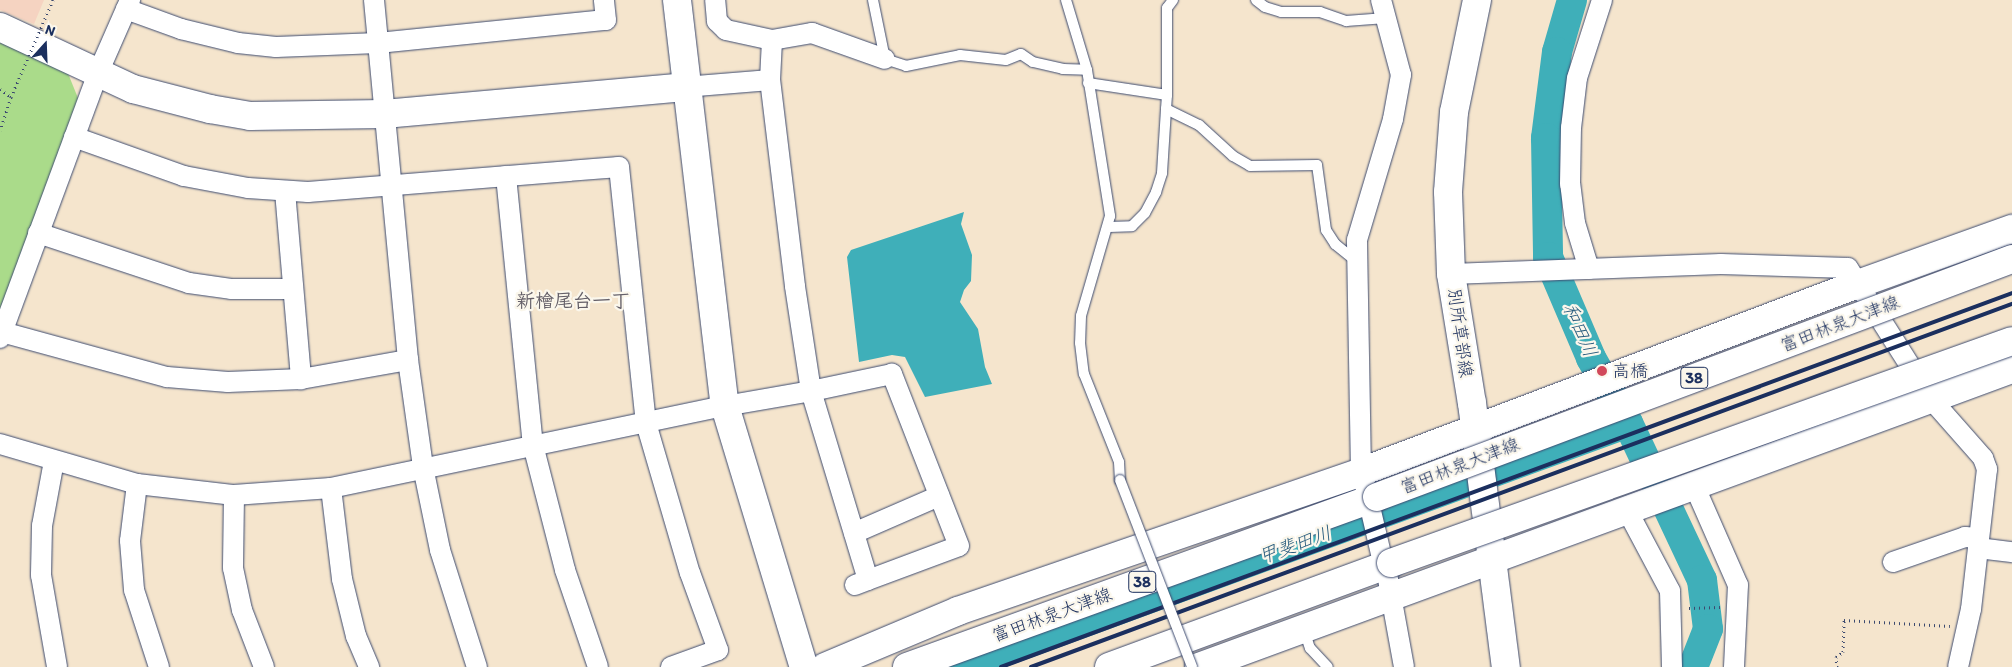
<!DOCTYPE html>
<html>
<head>
<meta charset="utf-8">
<style>
	body { margin:0 }
	#map { position:relative; width:2012px; height:667px; overflow:hidden; background:#f5e5cd; font-family:Itim,"Klee One",sans-serif }
	div>[style] { position:absolute }
	.built>* { inset:0; background:#f5d3c1 }
	.green>* { inset:0; background:#aadb8a }
	.water>* { inset:0; background:#3fafb9 }
	.river>* { height:30px; margin:-15px; padding:0 15px; transform-origin:15px; border-radius:15px; background:#3fafb9 }
	.path>* { height:3px; margin-top:-1.5px; transform-origin:0; background:repeating-linear-gradient(90deg,#3c4a6f 0 1px,transparent 0 5px) }
	.roads { filter:drop-shadow(0 0 1px #3c4a6f) drop-shadow(0 0 1px #3c4a6f) }
	.lane>* { height:10px; margin:-5px; padding:0 5px; transform-origin:5px; border-radius:5px; background:#fff }
	.street>* { height:20px; margin:-10px; padding:0 10px; transform-origin:10px; border-radius:10px; background:#fff }
	.secondary>* { height:28px; margin:-14px; padding:0 14px; transform-origin:14px; border-radius:14px; background:#fff }
	.primary>* { height:28px; margin:-14px; padding:0 14px; transform-origin:14px; border-radius:14px; background:#fff }
	.rail>* { height:4px; margin:-2px; padding:0 2px; transform-origin:2px; border-radius:2px; background:#1b2f5e }
	.path-bridge>* { height:3px; margin-top:-1.5px; transform-origin:0; background:repeating-linear-gradient(90deg,#3c4a6f 0 1px,transparent 0 5px) }
	.bridges { filter:drop-shadow(0 0 1px #3c4a6f) drop-shadow(0 0 1px #3c4a6f) }
	.lane-bridge>* { height:10px; margin:-5px; padding:0 5px; transform-origin:5px; border-radius:5px; background:#fff }
	.primary-bridge>* { height:28px; margin:-14px; padding:0 14px; transform-origin:14px; border-radius:14px; background:#fff }
	.dots>* { width:14px; height:14px; translate:-50% -50%; box-sizing:border-box; border:2px solid #fbf7ec; border-radius:50% }
	span { translate:-50% -50%; white-space:nowrap; text-align:center; line-height:1.15; -webkit-text-stroke:4.5px #fbf7ec; paint-order:stroke }
	.shield-label span { padding:1px 4px; background:#fbf7ec; border:1px solid; border-radius:4px; -webkit-text-stroke-width:0 }
	.shield-label { font-size:16px; color:#1b2f5e; font-weight:700 }
	.street-label { font-size:18px; color:#1b2f5e }
	.poi-label { font-size:18px; color:#1b2f5e }
	.left { translate:0 -50%; text-align:left }
	.neighbourhood-label { font-size:19px; color:#645f68; font-weight:700 }
	.water-label { font-size:19px; color:#285c7e; font-style:italic }
	.north { position:absolute; left:20px; top:20px; width:50px; height:50px; -webkit-text-stroke:4px #fbf7ec; paint-order:stroke; rotate:20deg; font-size:14px; font-weight:700; line-height:20px; text-align:center; color:#1b2f5e }
	.north::after { content:''; display:block; margin:auto; width:18px; height:22px; background:#1b2f5e; clip-path:polygon(50% 0,100% 100%,50% 72%,0 100%) }
</style>
</head>
<body>
<div id="map">
	<div class="built">
		<i style="clip-path:polygon(0 0,44px 0,34px 24px,0 10px)"></i>
	</div>
	<div class="green">
		<i style="clip-path:polygon(0 38px,67px 71px,78px 98px,0 312px)"></i>
	</div>
	<div class="water">
		<i style="clip-path:polygon(964px 212px,961px 224px,972px 255px,971px 281px,964px 290px,960px 302px,978px 329px,985px 367px,992px 384px,925px 397px,905px 357px,892px 355px,859px 362px,847px 257px,851px 250px)"></i>
	</div>
	<div class="river">
		<i style="left:1572px;top:0;width:54px;rotate:106.1deg"></i>
		<i style="left:1557px;top:52px;width:87px;rotate:97.3deg"></i>
		<i style="left:1546px;top:138px;width:119px;rotate:89deg"></i>
		<i style="left:1548px;top:257px;width:110px;rotate:66.9deg"></i>
		<i style="left:1591px;top:358px;width:75px;rotate:60.4deg"></i>
		<i style="left:1628px;top:423px;width:174px;rotate:64.8deg"></i>
		<i style="left:1702px;top:580px;width:49px;rotate:83deg"></i>
		<i style="left:1708px;top:629px;width:41px;rotate:111.5deg"></i>
		<i style="left:962px;top:667px;width:709px;rotate:-20.12deg"></i>
	</div>
	<div class="path">
		<i style="left:0;top:89px;width:14px;rotate:36deg"></i>
		<i style="left:11px;top:97px;width:35px;rotate:108deg"></i>
		<i style="left:1689px;top:608px;width:31px;rotate:-2deg"></i>
		<i style="left:1837px;top:667px;width:10px;rotate:-96deg"></i>
		<i style="left:1836px;top:657px;width:9px;rotate:-36deg"></i>
		<i style="left:1843px;top:652px;width:32px;rotate:-88deg"></i>
		<i style="left:1844px;top:620px;width:106px;rotate:3.2deg"></i>
	</div>
	<div class="roads">
		<div class="lane">
			<i style="left:873px;top:0;width:60px;rotate:78.5deg"></i>
			<i style="left:885px;top:59px;width:22px;rotate:18deg"></i>
			<i style="left:906px;top:66px;width:55px;rotate:-11.5deg"></i>
			<i style="left:960px;top:55px;width:46px;rotate:6.2deg"></i>
			<i style="left:1006px;top:60px;width:16px;rotate:-22deg"></i>
			<i style="left:1021px;top:54px;width:14px;rotate:34deg"></i>
			<i style="left:1033px;top:62px;width:31px;rotate:13deg"></i>
			<i style="left:1063px;top:69px;width:24px;rotate:2deg"></i>
			<i style="left:1066px;top:0;width:73px;rotate:73.3deg"></i>
			<i style="left:1087px;top:70px;width:148px;rotate:81deg"></i>
			<i style="left:1110px;top:216px;width:104px;rotate:106.2deg"></i>
			<i style="left:1081px;top:316px;width:27px;rotate:92deg"></i>
			<i style="left:1080px;top:343px;width:31px;rotate:83deg"></i>
			<i style="left:1084px;top:374px;width:95px;rotate:68.3deg"></i>
			<i style="left:1119px;top:462px;width:18px;rotate:87deg"></i>
			<i style="left:1256px;top:0;width:11px;rotate:38deg"></i>
			<i style="left:1265px;top:7px;width:17px;rotate:17deg"></i>
			<i style="left:1281px;top:12px;width:39px"></i>
			<i style="left:1320px;top:12px;width:28px;rotate:19deg"></i>
			<i style="left:1346px;top:21px;width:40px;rotate:-4.3deg"></i>
			<i style="left:1088px;top:83px;width:80px;rotate:8.6deg"></i>
			<i style="left:1167px;top:95px;width:14px;rotate:94deg"></i>
			<i style="left:1166px;top:109px;width:37px;rotate:26deg"></i>
			<i style="left:1199px;top:125px;width:46px;rotate:42.4deg"></i>
			<i style="left:1233px;top:156px;width:20px;rotate:30deg"></i>
			<i style="left:1250px;top:166px;width:67px;rotate:-0.9deg"></i>
			<i style="left:1317px;top:165px;width:66px;rotate:82.1deg"></i>
			<i style="left:1326px;top:230px;width:17px;rotate:57deg"></i>
			<i style="left:1335px;top:244px;width:28px;rotate:39deg"></i>
			<i style="left:1167px;top:95px;width:87px;rotate:-90deg"></i>
			<i style="left:1167px;top:8px;width:10px;rotate:-53deg"></i>
			<i style="left:1109px;top:227px;width:23px;rotate:-2deg"></i>
			<i style="left:1132px;top:226px;width:18px;rotate:-45deg"></i>
			<i style="left:1145px;top:213px;width:24px;rotate:-62deg"></i>
			<i style="left:1156px;top:192px;width:20px;rotate:-72deg"></i>
			<i style="left:1162px;top:173px;width:64px;rotate:-86.4deg"></i>
			<i style="left:1304px;top:630px;width:19px;rotate:72deg"></i>
			<i style="left:1310px;top:648px;width:26px;rotate:47deg"></i>
		</div>
		<div class="street">
			<i style="left:374px;top:0;width:362px;rotate:84.6deg"></i>
			<i style="left:408px;top:360px;width:108px;rotate:82deg"></i>
			<i style="left:423px;top:467px;width:85px;rotate:78.4deg"></i>
			<i style="left:440px;top:550px;width:123px;rotate:72.5deg"></i>
			<i style="left:126px;top:9px;width:59px;rotate:20deg"></i>
			<i style="left:181px;top:29px;width:59px;rotate:13.8deg"></i>
			<i style="left:238px;top:43px;width:38px;rotate:6deg"></i>
			<i style="left:276px;top:47px;width:102px;rotate:-2.2deg"></i>
			<i style="left:378px;top:43px;width:229px;rotate:-5.8deg"></i>
			<i style="left:606px;top:20px;width:20px;rotate:-96deg"></i>
			<i style="left:772px;top:40px;width:41px;rotate:-9.9deg"></i>
			<i style="left:812px;top:33px;width:77px;rotate:19.6deg"></i>
			<i style="left:685px;top:87px;width:85px;rotate:-4.7deg"></i>
			<i style="left:74px;top:137px;width:117px;rotate:19.5deg"></i>
			<i style="left:184px;top:176px;width:65px;rotate:10.6deg"></i>
			<i style="left:248px;top:188px;width:60px;rotate:3.8deg"></i>
			<i style="left:308px;top:192px;width:312px;rotate:-4.6deg"></i>
			<i style="left:619px;top:167px;width:257px;rotate:84deg"></i>
			<i style="left:646px;top:423px;width:156px;rotate:73.7deg"></i>
			<i style="left:690px;top:573px;width:82px;rotate:70deg"></i>
			<i style="left:718px;top:650px;width:50px;rotate:160.1deg"></i>
			<i style="left:506px;top:176px;width:270px;rotate:84.3deg"></i>
			<i style="left:533px;top:445px;width:129px;rotate:75.6deg"></i>
			<i style="left:565px;top:570px;width:102px;rotate:71.2deg"></i>
			<i style="left:285px;top:191px;width:189px;rotate:85.1deg"></i>
			<i style="left:38px;top:233px;width:159px;rotate:18.3deg"></i>
			<i style="left:189px;top:283px;width:42px;rotate:8.1deg"></i>
			<i style="left:231px;top:289px;width:62px"></i>
			<i style="left:1589px;top:269px;width:48px;rotate:-106.9deg"></i>
			<i style="left:1575px;top:223px;width:39px;rotate:-97deg"></i>
			<i style="left:1570px;top:184px;width:56px;rotate:-89deg"></i>
			<i style="left:1571px;top:128px;width:50px;rotate:-83.2deg"></i>
			<i style="left:1577px;top:78px;width:82px;rotate:-72.2deg"></i>
			<i style="left:1451px;top:274px;width:270px;rotate:-2.1deg"></i>
			<i style="left:1721px;top:264px;width:127px;rotate:1.8deg"></i>
			<i style="left:1848px;top:268px;width:155px;rotate:57.6deg"></i>
			<i style="left:1931px;top:399px;width:79px;rotate:48.6deg"></i>
			<i style="left:1983px;top:458px;width:12px;rotate:70deg"></i>
			<i style="left:1987px;top:469px;width:141px;rotate:96.5deg"></i>
			<i style="left:1971px;top:609px;width:59px;rotate:102.6deg"></i>
			<i style="left:2px;top:332px;width:171px;rotate:15.3deg"></i>
			<i style="left:167px;top:377px;width:61px;rotate:4.7deg"></i>
			<i style="left:228px;top:382px;width:73px;rotate:-2.4deg"></i>
			<i style="left:301px;top:379px;width:109px;rotate:-10.1deg"></i>
			<i style="left:0;top:338px;width:283px;rotate:-69.7deg"></i>
			<i style="left:98px;top:73px;width:80px;rotate:-66.3deg"></i>
			<i style="left:0;top:444px;width:143px;rotate:16.3deg"></i>
			<i style="left:137px;top:484px;width:98px;rotate:6.5deg"></i>
			<i style="left:234px;top:495px;width:97px;rotate:-4.1deg"></i>
			<i style="left:331px;top:488px;width:402px;rotate:-11.8deg"></i>
			<i style="left:725px;top:406px;width:87px;rotate:-9.9deg"></i>
			<i style="left:811px;top:391px;width:106px;rotate:-98.7deg"></i>
			<i style="left:795px;top:286px;width:208px;rotate:-96.9deg"></i>
			<i style="left:770px;top:80px;width:40px;rotate:-87.1deg"></i>
			<i style="left:772px;top:40px;width:47px;rotate:-167.7deg"></i>
			<i style="left:726px;top:30px;width:13px;rotate:-135deg"></i>
			<i style="left:717px;top:21px;width:21px;rotate:-95deg"></i>
			<i style="left:54px;top:461px;width:66px;rotate:100.5deg"></i>
			<i style="left:42px;top:526px;width:49px;rotate:91.2deg"></i>
			<i style="left:41px;top:575px;width:93px;rotate:80.1deg"></i>
			<i style="left:137px;top:484px;width:57px;rotate:97deg"></i>
			<i style="left:130px;top:541px;width:49px;rotate:85.3deg"></i>
			<i style="left:134px;top:590px;width:81px;rotate:72deg"></i>
			<i style="left:1694px;top:485px;width:109px;rotate:66.3deg"></i>
			<i style="left:1738px;top:585px;width:82px;rotate:92.8deg"></i>
			<i style="left:1365px;top:486px;width:15px;rotate:-106deg"></i>
			<i style="left:1361px;top:472px;width:232px;rotate:-91deg"></i>
			<i style="left:1357px;top:240px;width:126px;rotate:-73.4deg"></i>
			<i style="left:1393px;top:119px;width:45px;rotate:-79.7deg"></i>
			<i style="left:1401px;top:75px;width:78px;rotate:-104.9deg"></i>
			<i style="left:331px;top:488px;width:92px;rotate:83.1deg"></i>
			<i style="left:342px;top:579px;width:59px;rotate:76.2deg"></i>
			<i style="left:356px;top:636px;width:34px;rotate:67deg"></i>
			<i style="left:234px;top:495px;width:73px;rotate:90.8deg"></i>
			<i style="left:233px;top:568px;width:43px;rotate:77.9deg"></i>
			<i style="left:242px;top:610px;width:61px;rotate:68.9deg"></i>
			<i style="left:1627px;top:510px;width:92px;rotate:62deg"></i>
			<i style="left:1670px;top:591px;width:76px;rotate:88.5deg"></i>
			<i style="left:1371px;top:511px;width:44px;rotate:76.9deg"></i>
			<i style="left:854px;top:533px;width:93px;rotate:-23.5deg"></i>
			<i style="left:1978px;top:548px;width:34px;rotate:7deg"></i>
			<i style="left:1893px;top:562px;width:76px;rotate:-19.1deg"></i>
			<i style="left:1965px;top:537px;width:14px;rotate:4deg"></i>
			<i style="left:1388px;top:579px;width:89px;rotate:79.7deg"></i>
			<i style="left:855px;top:585px;width:14px;rotate:-21deg"></i>
			<i style="left:868px;top:580px;width:97px;rotate:-20.5deg"></i>
			<i style="left:959px;top:546px;width:185px;rotate:-111.3deg"></i>
			<i style="left:892px;top:374px;width:83px;rotate:168.1deg"></i>
			<i style="left:811px;top:391px;width:197px;rotate:73.2deg"></i>
		</div>
		<div class="secondary">
			<i style="left:677px;top:0;width:409px;rotate:83.3deg"></i>
			<i style="left:725px;top:406px;width:273px;rotate:73.2deg"></i>
			<i style="left:1477px;top:0;width:114px;rotate:101.6deg"></i>
			<i style="left:1454px;top:112px;width:80px;rotate:94.3deg"></i>
			<i style="left:1448px;top:192px;width:82px;rotate:87.9deg"></i>
			<i style="left:1451px;top:274px;width:131px;rotate:80.8deg"></i>
			<i style="left:1472px;top:403px;width:266px;rotate:82.7deg"></i>
			<i style="left:0;top:27px;width:147px;rotate:25deg"></i>
			<i style="left:133px;top:89px;width:80px;rotate:14.6deg"></i>
			<i style="left:210px;top:109px;width:41px;rotate:9.9deg"></i>
			<i style="left:250px;top:116px;width:134px;rotate:-0.9deg"></i>
			<i style="left:384px;top:114px;width:302px;rotate:-5.1deg"></i>
		</div>
		<div class="primary">
			<i style="left:825px;top:667px;width:144px;rotate:-22.8deg"></i>
			<i style="left:958px;top:611px;width:426px;rotate:-19deg"></i>
			<i style="left:1361px;top:472px;width:531px;rotate:-20.72deg"></i>
			<i style="left:1858px;top:284px;width:164px;rotate:-19.7deg"></i>
			<i style="left:907px;top:667px;width:500px;rotate:-19.9deg"></i>
			<i style="left:1109px;top:667px;width:301px;rotate:-20.2deg"></i>
			<i style="left:1199px;top:667px;width:866px;rotate:-20.13deg"></i>
		</div>
	</div>
	<div class="rail">
		<i style="left:1001px;top:667px;width:1078px;rotate:-20.3deg"></i>
		<i style="left:1031px;top:667px;width:1046px;rotate:-20.31deg"></i>
	</div>
	<div class="path-bridge">
		<i style="left:11px;top:97px;width:106px;rotate:-66.6deg"></i>
	</div>
	<div class="bridges">
		<div class="lane-bridge">
			<i style="left:1120px;top:480px;width:200px;rotate:68.9deg"></i>
		</div>
		<div class="primary-bridge">
			<i style="left:1377px;top:497px;width:678px;rotate:-20.55deg"></i>
			<i style="left:1391px;top:563px;width:659px;rotate:-19.67deg"></i>
		</div>
	</div>
	<div class="dots">
		<i style="left:1602px;top:371px;background:#d1495b"></i>
	</div>
	<div class="shield-label">
		<span style="left:1694px;top:378px">38</span>
		<span style="left:1142px;top:582px">38</span>
	</div>
	<div class="street-label">
		<span style="left:1840px;top:324px;rotate:-21deg">富田林泉大津線</span>
		<span style="left:1460px;top:333px;rotate:82deg">別所草部線</span>
		<span style="left:1460px;top:466px;rotate:-21deg">富田林泉大津線</span>
		<span style="left:1052px;top:615px;rotate:-20deg">富田林泉大津線</span>
	</div>
	<div class="poi-label">
		<span class="left" style="left:1612px;top:371px">高橋</span>
	</div>
	<div class="neighbourhood-label">
		<span style="left:573px;top:301px">新檜尾台一丁</span>
	</div>
	<div class="water-label">
		<span style="left:1580px;top:330px;rotate:66deg">和田川</span>
		<span style="left:1295px;top:545px;rotate:-20deg">甲斐田川</span>
	</div>
	<div class="north">N</div>
</div>
</body>
</html>
